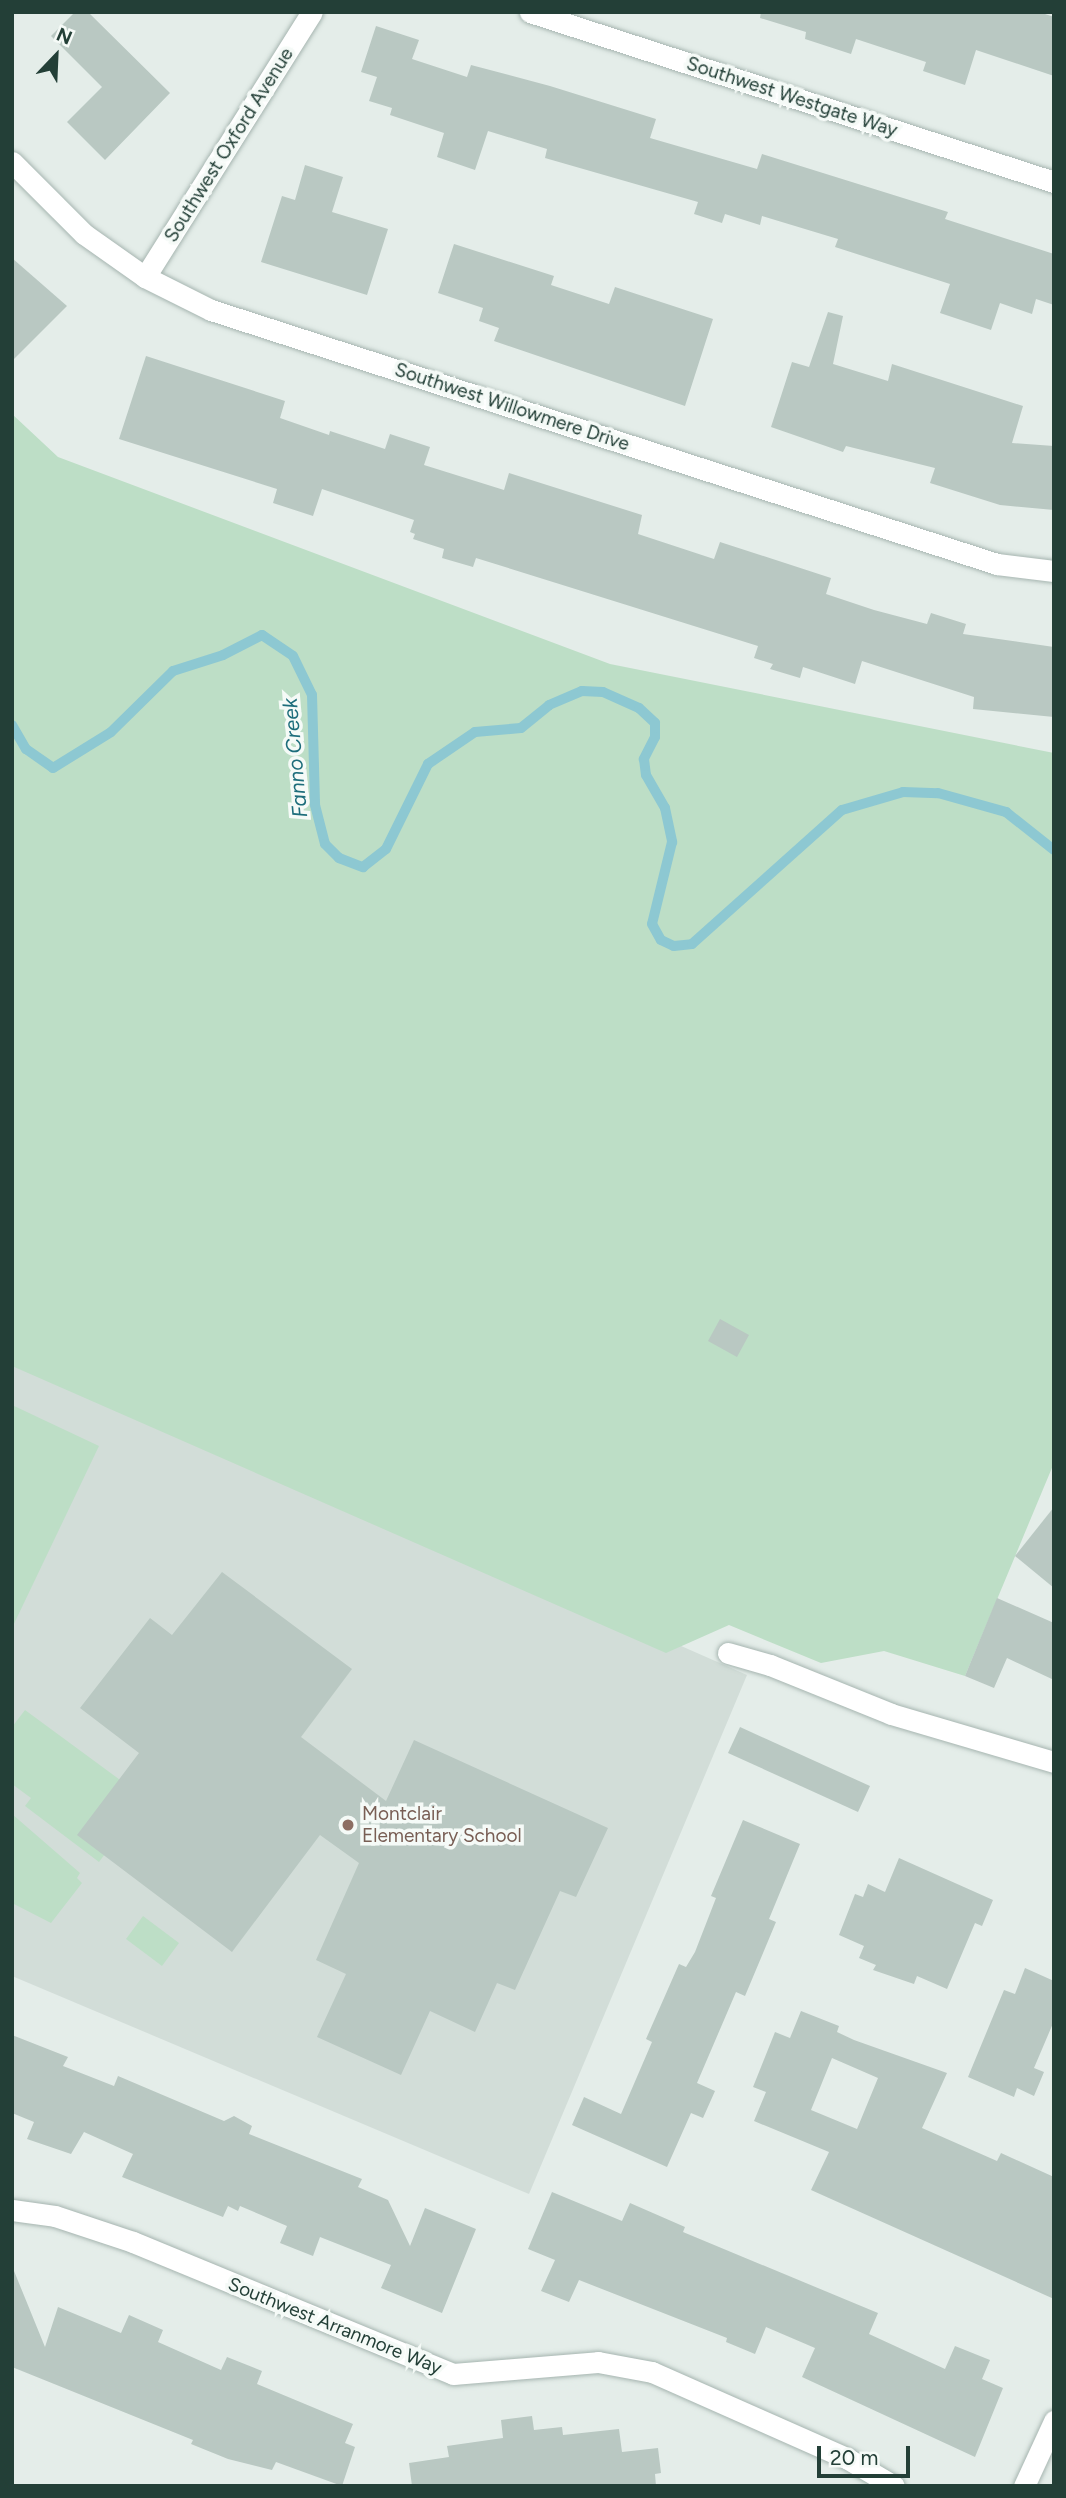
<!DOCTYPE html>
<html>
<head>
<meta charset="utf-8">
<style>
	body { margin:0 }
	#map { position:relative; width:1066px; height:2498px; overflow:hidden; background:#e4ede9; font-family:Figtree,sans-serif }
	div>[style] { position:absolute }
	.built>* { inset:0; background:#d2ddd8 }
	.green>* { inset:0; background:#bddec6 }
	.stream>* { height:10px; margin:-5px; padding:0 5px; transform-origin:5px; border-radius:5px; background:#8dc8d2 }
	.building>* { inset:0; background:#b9c8c2 }
	.roads { filter:drop-shadow(0 0 2px #a6b5b0) drop-shadow(0 0 2px #a6b5b0) }
	.minor>* { height:21px; margin:-10.5px; padding:0 10.5px; transform-origin:10.5px; border-radius:10.5px; background:#fff }
	.dots>* { width:19px; height:19px; translate:-50% -50%; box-sizing:border-box; border:4px solid #f5faf7; border-radius:50% }
	span { translate:-50% -50%; white-space:nowrap; text-align:center; line-height:1.15; -webkit-text-stroke:7px #f5faf7; paint-order:stroke }
	.street-label { font-size:19px; color:#233f37 }
	.education-label { font-size:19px; color:#785e54 }
	.left { translate:0 -50%; text-align:left }
	.water-label { font-size:21px; color:#1d6d7b; font-style:italic }
	.frame { position:absolute; inset:0; border:14px solid #233f37; pointer-events:none }
	.north { position:absolute; left:21px; top:21px; width:70px; height:70px; -webkit-text-stroke:5px #f5faf7; paint-order:stroke; rotate:23deg; font-size:19px; font-weight:700; line-height:28px; text-align:center; color:#233f37 }
	.north::after { content:''; display:block; margin:auto; width:24px; height:32px; background:#233f37; clip-path:polygon(50% 0,100% 100%,50% 72%,0 100%) }
	.scale { position:absolute; left:817px; top:2446px; width:93px; height:32px; box-sizing:border-box; border:4px solid #233f37; border-top:0; padding-left:9px; font-size:21px; line-height:24px; white-space:nowrap; color:#233f37; -webkit-text-stroke:5px #f5faf7; paint-order:stroke }
</style>
</head>
<body>
<div id="map">
	<div class="built">
		<i style="clip-path:polygon(12px 1351px,747px 1675px,529px 2194px,12px 1976px)"></i>
	</div>
	<div class="green">
		<i style="clip-path:polygon(12px 414px,58px 457px,610px 664px,1054px 753px,1054px 1463px,965px 1676px,884px 1651px,821px 1663px,729px 1625px,666px 1653px,12px 1366px)"></i>
		<i style="clip-path:polygon(12px 1405px,99px 1446px,12px 1628px)"></i>
		<i style="clip-path:polygon(25px 1710px,146px 1799px,99px 1862px,25px 1806px,31px 1798px,12px 1784px,12px 1727px)"></i>
		<i style="clip-path:polygon(12px 1814px,80px 1873px,77px 1878px,82px 1883px,51px 1923px,12px 1903px)"></i>
		<i style="clip-path:polygon(143px 1916px,179px 1943px,162px 1966px,126px 1939px)"></i>
	</div>
	<div class="stream">
		<i style="left:12px;top:725px;width:28px;rotate:60deg"></i>
		<i style="left:26px;top:749px;width:33px;rotate:35deg"></i>
		<i style="left:53px;top:768px;width:68px;rotate:-31.8deg"></i>
		<i style="left:111px;top:732px;width:87px;rotate:-44.5deg"></i>
		<i style="left:173px;top:671px;width:52px;rotate:-17.7deg"></i>
		<i style="left:223px;top:655px;width:44px;rotate:-27.1deg"></i>
		<i style="left:262px;top:635px;width:37px;rotate:34deg"></i>
		<i style="left:293px;top:656px;width:43px;rotate:64deg"></i>
		<i style="left:312px;top:695px;width:110px;rotate:88.4deg"></i>
		<i style="left:315px;top:805px;width:40px;rotate:75.6deg"></i>
		<i style="left:325px;top:844px;width:20px;rotate:45deg"></i>
		<i style="left:339px;top:858px;width:26px;rotate:21deg"></i>
		<i style="left:363px;top:867px;width:29px;rotate:-38deg"></i>
		<i style="left:386px;top:849px;width:95px;rotate:-63.7deg"></i>
		<i style="left:428px;top:764px;width:57px;rotate:-34.2deg"></i>
		<i style="left:475px;top:732px;width:46px;rotate:-5deg"></i>
		<i style="left:521px;top:728px;width:36px;rotate:-39deg"></i>
		<i style="left:549px;top:705px;width:36px;rotate:-23deg"></i>
		<i style="left:582px;top:691px;width:21px;rotate:3deg"></i>
		<i style="left:603px;top:692px;width:39px;rotate:24deg"></i>
		<i style="left:639px;top:708px;width:22px;rotate:43deg"></i>
		<i style="left:655px;top:723px;width:14px;rotate:90deg"></i>
		<i style="left:655px;top:737px;width:25px;rotate:117deg"></i>
		<i style="left:644px;top:759px;width:16px;rotate:83deg"></i>
		<i style="left:646px;top:775px;width:38px;rotate:60deg"></i>
		<i style="left:665px;top:808px;width:35px;rotate:78deg"></i>
		<i style="left:672px;top:842px;width:84px;rotate:103.7deg"></i>
		<i style="left:652px;top:924px;width:18px;rotate:61deg"></i>
		<i style="left:661px;top:940px;width:14px;rotate:25deg"></i>
		<i style="left:674px;top:946px;width:18px;rotate:-6deg"></i>
		<i style="left:692px;top:944px;width:201px;rotate:-41.8deg"></i>
		<i style="left:842px;top:810px;width:64px;rotate:-16.4deg"></i>
		<i style="left:903px;top:792px;width:35px;rotate:2deg"></i>
		<i style="left:938px;top:793px;width:71px;rotate:15.6deg"></i>
		<i style="left:1006px;top:812px;width:61px;rotate:38.4deg"></i>
	</div>
	<div class="building">
		<i style="clip-path:polygon(75px 12px,88px 12px,170px 93px,105px 160px,67px 122px,102px 87px,51px 36px)"></i>
		<i style="clip-path:polygon(761px 12px,1039px 12px,1054px 17px,1054px 76px,976px 50px,965px 85px,923px 71px,926px 62px,856px 39px,851px 54px,805px 39px,806px 32px,760px 18px)"></i>
		<i style="clip-path:polygon(376px 26px,419px 40px,412px 59px,467px 77px,471px 65px,550px 86px,656px 119px,650px 138px,757px 169px,762px 154px,948px 212px,945px 219px,1054px 254px,1054px 305px,1036px 299px,1032px 314px,1000px 303px,991px 330px,940px 313px,950px 284px,835px 247px,838px 239px,762px 216px,760px 225px,725px 214px,722px 223px,694px 214px,698px 202px,545px 158px,547px 149px,488px 131px,475px 170px,437px 157px,444px 133px,390px 115px,392px 108px,369px 101px,377px 77px,361px 72px)"></i>
		<i style="clip-path:polygon(305px 165px,343px 177px,332px 212px,388px 229px,367px 295px,261px 262px,282px 196px,295px 200px)"></i>
		<i style="clip-path:polygon(454px 244px,554px 276px,551px 285px,609px 304px,615px 287px,713px 319px,685px 406px,494px 341px,499px 328px,479px 321px,483px 308px,438px 293px)"></i>
		<i style="clip-path:polygon(12px 258px,67px 306px,12px 361px)"></i>
		<i style="clip-path:polygon(828px 312px,843px 316px,833px 364px,888px 381px,892px 364px,1023px 406px,1012px 443px,1054px 446px,1054px 510px,1000px 505px,930px 483px,935px 468px,846px 446px,843px 452px,771px 427px,792px 362px,809px 367px)"></i>
		<i style="clip-path:polygon(146px 356px,285px 401px,280px 418px,329px 435px,330px 431px,385px 449px,390px 434px,430px 447px,424px 465px,504px 490px,509px 473px,642px 515px,638px 534px,714px 559px,720px 542px,831px 578px,826px 594px,874px 610px,927px 624px,931px 613px,966px 624px,963px 634px,1054px 647px,1054px 717px,973px 709px,974px 697px,862px 661px,855px 684px,803px 667px,800px 678px,770px 669px,773px 664px,754px 658px,758px 646px,476px 558px,473px 567px,442px 558px,444px 549px,413px 539px,415px 534px,410px 532px,414px 520px,322px 489px,313px 516px,273px 503px,277px 489px,119px 439px)"></i>
		<i style="clip-path:polygon(720px 1319px,749px 1335px,737px 1357px,708px 1341px)"></i>
		<i style="clip-path:polygon(1054px 1507px,1054px 1588px,1015px 1556px)"></i>
		<i style="clip-path:polygon(222px 1572px,352px 1669px,301px 1737px,386px 1801px,414px 1740px,608px 1828px,576px 1897px,560px 1891px,515px 1990px,497px 1983px,475px 2032px,430px 2011px,401px 2075px,317px 2037px,346px 1974px,316px 1960px,359px 1863px,320px 1835px,232px 1952px,77px 1835px,139px 1753px,80px 1708px,150px 1618px,172px 1635px)"></i>
		<i style="clip-path:polygon(997px 1598px,1054px 1623px,1054px 1680px,1007px 1658px,994px 1688px,965px 1676px)"></i>
		<i style="clip-path:polygon(740px 1727px,870px 1786px,858px 1812px,728px 1753px)"></i>
		<i style="clip-path:polygon(743px 1820px,800px 1844px,769px 1919px,776px 1922px,745px 1996px,736px 1992px,697px 2083px,715px 2091px,703px 2118px,691px 2113px,667px 2167px,572px 2125px,584px 2097px,621px 2114px,652px 2042px,646px 2039px,679px 1964px,686px 1967px,695px 1952px,716px 1898px,711px 1896px)"></i>
		<i style="clip-path:polygon(899px 1858px,993px 1900px,982px 1926px,975px 1923px,947px 1989px,917px 1976px,914px 1984px,873px 1970px,876px 1965px,859px 1958px,864px 1946px,839px 1935px,855px 1894px,863px 1897px,868px 1884px,885px 1892px)"></i>
		<i style="clip-path:polygon(1025px 1968px,1054px 1981px,1054px 2021px,1034px 2068px,1044px 2072px,1034px 2096px,1017px 2088px,1014px 2097px,968px 2077px,1004px 1990px,1015px 1994px)"></i>
		<i style="clip-path:polygon(evenodd,801px 2011px,839px 2026px,837px 2032px,854px 2040px,947px 2073px,922px 2128px,997px 2161px,1001px 2153px,1054px 2177px,1054px 2299px,811px 2190px,829px 2152px,754px 2121px,766px 2092px,753px 2087px,775px 2032px,790px 2038px,801px 2011px,832px 2058px,878px 2078px,857px 2129px,811px 2110px,832px 2058px)"></i>
		<i style="clip-path:polygon(12px 2035px,68px 2057px,63px 2066px,114px 2086px,118px 2076px,224px 2121px,234px 2116px,252px 2126px,249px 2134px,362px 2179px,358px 2187px,388px 2200px,410px 2246px,425px 2208px,476px 2229px,442px 2313px,381px 2288px,391px 2265px,320px 2237px,313px 2256px,280px 2243px,287px 2226px,240px 2206px,238px 2211px,228px 2206px,223px 2217px,122px 2177px,133px 2154px,84px 2132px,71px 2154px,27px 2139px,34px 2122px,12px 2113px)"></i>
		<i style="clip-path:polygon(552px 2192px,622px 2221px,630px 2203px,685px 2227px,683px 2232px,878px 2313px,869px 2334px,945px 2369px,955px 2346px,990px 2360px,982px 2379px,1003px 2388px,975px 2457px,802px 2377px,815px 2348px,766px 2327px,755px 2354px,726px 2342px,727px 2338px,579px 2280px,569px 2302px,541px 2291px,555px 2260px,528px 2249px)"></i>
		<i style="clip-path:polygon(12px 2266px,45px 2347px,58px 2307px,121px 2333px,129px 2315px,163px 2330px,158px 2342px,221px 2370px,227px 2357px,262px 2371px,257px 2384px,353px 2424px,345px 2443px,355px 2447px,342px 2486px,276px 2462px,272px 2470px,228px 2459px,191px 2444px,193px 2440px,12px 2367px)"></i>
		<i style="clip-path:polygon(532px 2416px,534px 2430px,562px 2427px,563px 2435px,619px 2429px,622px 2452px,658px 2448px,661px 2473px,655px 2474px,656px 2486px,412px 2486px,409px 2463px,449px 2457px,447px 2446px,503px 2438px,501px 2420px)"></i>
	</div>
	<div class="roads">
		<div class="minor">
			<i style="left:530px;top:12px;width:551px;rotate:17.97deg"></i>
			<i style="left:12px;top:162px;width:102px;rotate:45deg"></i>
			<i style="left:84px;top:234px;width:75px;rotate:35.2deg"></i>
			<i style="left:145px;top:277px;width:74px;rotate:26.6deg"></i>
			<i style="left:211px;top:310px;width:826px;rotate:17.91deg"></i>
			<i style="left:997px;top:564px;width:57px;rotate:7deg"></i>
			<i style="left:145px;top:277px;width:313px;rotate:-57.8deg"></i>
			<i style="left:728px;top:1653px;width:44px;rotate:15.9deg"></i>
			<i style="left:770px;top:1665px;width:131px;rotate:22deg"></i>
			<i style="left:891px;top:1714px;width:170px;rotate:16.4deg"></i>
			<i style="left:12px;top:2210px;width:43px;rotate:7.9deg"></i>
			<i style="left:55px;top:2216px;width:82px;rotate:18.4deg"></i>
			<i style="left:133px;top:2242px;width:346px;rotate:22.4deg"></i>
			<i style="left:453px;top:2374px;width:145px;rotate:-4.7deg"></i>
			<i style="left:598px;top:2362px;width:55px;rotate:10.5deg"></i>
			<i style="left:652px;top:2372px;width:214px;rotate:23.9deg"></i>
			<i style="left:848px;top:2459px;width:53px;rotate:30.4deg"></i>
			<i style="left:1024px;top:2486px;width:72px;rotate:-65.2deg"></i>
		</div>
	</div>
	<div class="dots">
		<i style="left:348px;top:1825px;background:#8d6e63"></i>
	</div>
	<div class="street-label">
		<span style="left:792px;top:97px;rotate:18deg">Southwest Westgate Way</span>
		<span style="left:229px;top:145px;rotate:-58deg">Southwest Oxford Avenue</span>
		<span style="left:512px;top:407px;rotate:18deg">Southwest Willowmere Drive</span>
		<span style="left:335px;top:2326px;rotate:22deg">Southwest Arranmore Way</span>
	</div>
	<div class="education-label">
		<span class="left" style="left:362px;top:1825px">Montclair<br>Elementary School</span>
	</div>
	<div class="water-label">
		<span style="left:295px;top:758px;rotate:-95deg">Fanno Creek</span>
	</div>
	<div class="frame"></div>
	<div class="north">N</div>
	<div class="scale">20 m</div>
</div>
</body>
</html>
